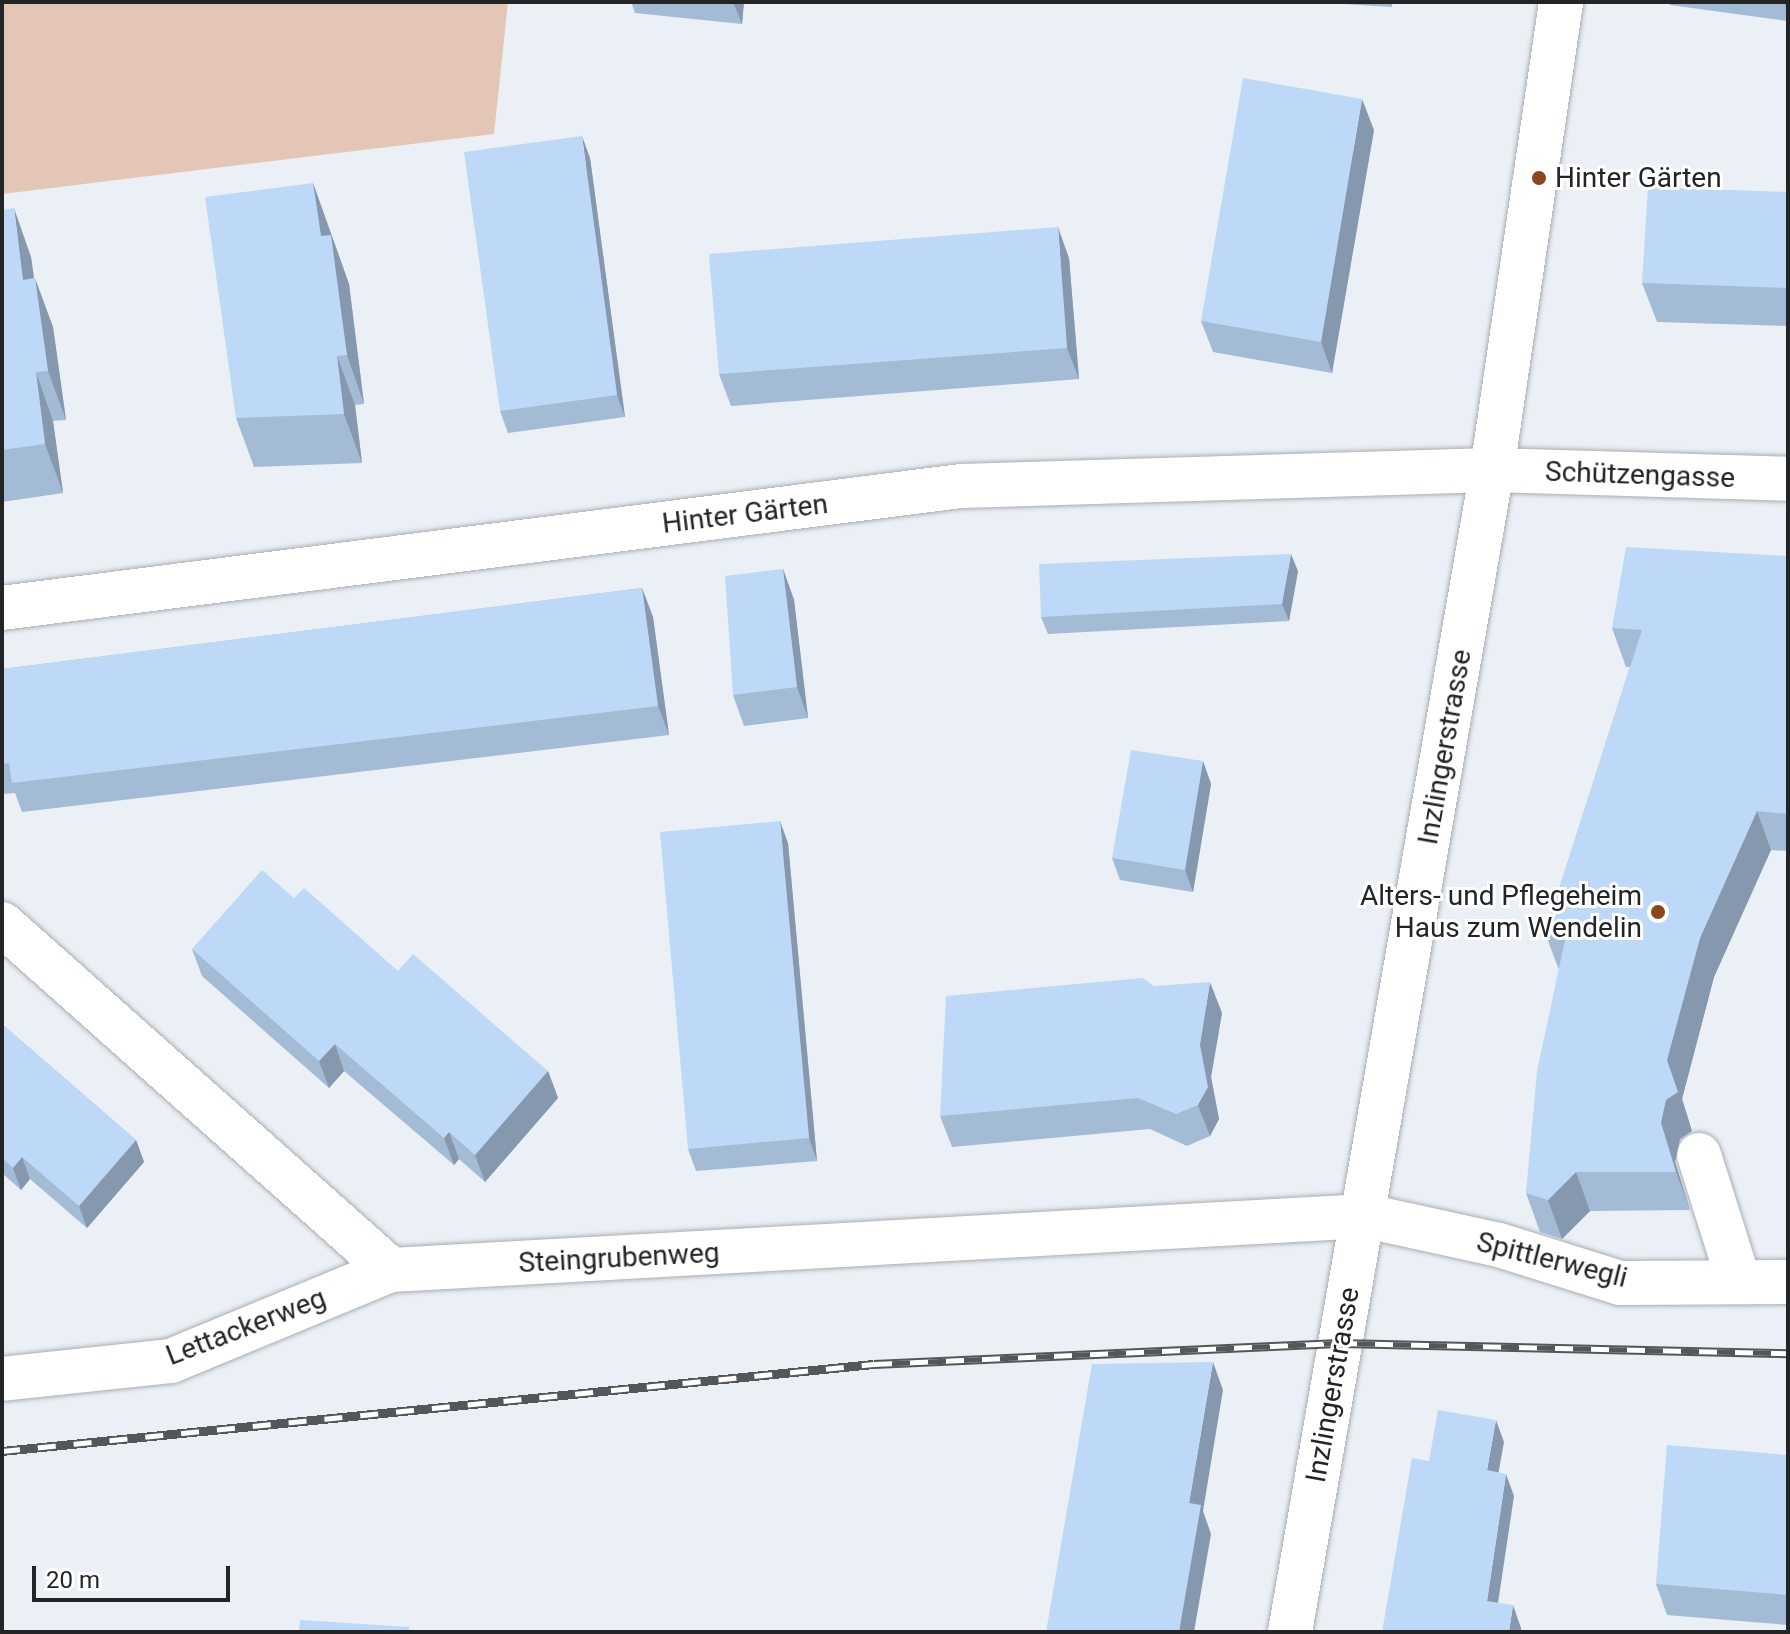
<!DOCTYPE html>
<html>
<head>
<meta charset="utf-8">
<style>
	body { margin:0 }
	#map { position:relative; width:1790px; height:1634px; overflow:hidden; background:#eaf0f5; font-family:Roboto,sans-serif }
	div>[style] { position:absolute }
	.green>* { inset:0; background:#e4c6b7 }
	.roads { filter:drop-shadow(0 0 2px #a8aeb3) drop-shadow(0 0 2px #a8aeb3) }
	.minor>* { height:44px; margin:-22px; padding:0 22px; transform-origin:22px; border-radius:22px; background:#fff }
	.rail>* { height:9px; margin-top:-4.5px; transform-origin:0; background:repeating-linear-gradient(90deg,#fff 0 18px,#545759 0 36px); box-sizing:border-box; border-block:2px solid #545759 }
	.wall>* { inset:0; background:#a3bbd4 }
	.shaded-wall>* { inset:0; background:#8598ad }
	.building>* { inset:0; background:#bed9f7 }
	.dots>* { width:22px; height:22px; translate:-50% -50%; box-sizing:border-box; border:4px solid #fff; border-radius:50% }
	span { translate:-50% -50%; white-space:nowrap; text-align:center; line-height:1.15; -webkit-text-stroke:6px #fff; paint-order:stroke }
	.poi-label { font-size:28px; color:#222426 }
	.left { translate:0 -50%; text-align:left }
	.right { translate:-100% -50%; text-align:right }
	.street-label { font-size:28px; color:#222426 }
	.frame { position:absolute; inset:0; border:4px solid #222426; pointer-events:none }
	.scale { position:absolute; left:32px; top:1566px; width:198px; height:36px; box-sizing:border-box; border:4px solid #222426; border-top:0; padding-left:10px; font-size:24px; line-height:28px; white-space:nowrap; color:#222426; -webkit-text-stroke:6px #fff; paint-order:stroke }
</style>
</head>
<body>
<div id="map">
	<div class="green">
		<i style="clip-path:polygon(2px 2px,508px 2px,494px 134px,2px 194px)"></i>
	</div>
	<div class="roads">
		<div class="minor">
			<i style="left:2px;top:608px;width:967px;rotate:-7.25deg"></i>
			<i style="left:961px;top:486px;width:531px;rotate:-1.73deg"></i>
			<i style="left:1492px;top:470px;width:296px;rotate:1.7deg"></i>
			<i style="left:2px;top:924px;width:521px;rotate:41.65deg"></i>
			<i style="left:1699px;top:1155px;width:130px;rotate:72.5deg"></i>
			<i style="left:2px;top:1379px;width:170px;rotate:-6.1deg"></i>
			<i style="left:171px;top:1361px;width:238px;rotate:-22.5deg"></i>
			<i style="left:391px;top:1270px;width:976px;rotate:-3.17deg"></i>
			<i style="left:1366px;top:1216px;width:136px;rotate:12.3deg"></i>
			<i style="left:1499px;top:1245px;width:127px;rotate:17.4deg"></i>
			<i style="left:1620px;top:1283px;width:168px;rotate:-0.3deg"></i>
			<i style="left:1290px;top:1632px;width:1179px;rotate:-80.14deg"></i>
			<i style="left:1492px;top:470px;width:473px;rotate:-81.6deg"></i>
		</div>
	</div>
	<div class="rail">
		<i style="left:2px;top:1451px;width:876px;rotate:-5.7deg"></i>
		<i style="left:874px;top:1364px;width:465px;rotate:-2.6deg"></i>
		<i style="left:1339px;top:1343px;width:449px;rotate:1.3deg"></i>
	</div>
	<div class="wall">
		<i style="clip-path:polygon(631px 2px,744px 2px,742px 24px,635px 13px)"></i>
		<i style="clip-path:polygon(1311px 2px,1392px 2px,1392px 7px)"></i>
		<i style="clip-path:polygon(1669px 2px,1788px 2px,1788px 21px,1670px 5px)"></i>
		<i style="clip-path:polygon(1374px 130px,1332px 373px,1213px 352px,1201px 321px)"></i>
		<i style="clip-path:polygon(590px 158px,625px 417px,508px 433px,500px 411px)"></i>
		<i style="clip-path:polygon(313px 183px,349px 284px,364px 404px,355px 405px,362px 463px,254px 467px,236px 418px)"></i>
		<i style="clip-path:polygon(1788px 192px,1788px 326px,1657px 322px,1642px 283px)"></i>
		<i style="clip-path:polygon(2px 210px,31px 257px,34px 278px,53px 327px,66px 420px,53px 421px,63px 493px,2px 502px)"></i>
		<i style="clip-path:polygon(1069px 258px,1079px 379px,731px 406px,719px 374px)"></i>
		<i style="clip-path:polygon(1788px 556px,1788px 851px,1771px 850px,1714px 977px,1682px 1099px,1692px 1131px,1680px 1139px,1675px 1162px,1690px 1210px,1590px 1211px,1562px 1239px,1540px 1232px,1526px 1193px,1559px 970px,1545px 933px,1630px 667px,1626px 667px,1612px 628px)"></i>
		<i style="clip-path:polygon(783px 569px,794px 600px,808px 718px,744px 726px,733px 695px)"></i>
		<i style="clip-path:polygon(1298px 571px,1289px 621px,1048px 634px,1041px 617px)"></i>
		<i style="clip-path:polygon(642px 588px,653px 617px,669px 735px,22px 812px,15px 793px,2px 794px,2px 669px)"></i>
		<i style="clip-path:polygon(1203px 761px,1211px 784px,1193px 892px,1120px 880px,1112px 858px)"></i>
		<i style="clip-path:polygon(788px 843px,817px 1161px,696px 1171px,688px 1149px)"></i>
		<i style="clip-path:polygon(294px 898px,398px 971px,548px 1071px,558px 1098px,485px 1182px,459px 1159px,454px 1165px,344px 1071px,329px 1088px,202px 976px,192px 949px)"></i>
		<i style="clip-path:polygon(1154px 986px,1222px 1013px,1211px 1077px,1219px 1119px,1210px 1136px,1187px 1146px,1150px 1129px,952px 1147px,940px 1116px)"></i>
		<i style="clip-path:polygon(2px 1024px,136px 1140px,144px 1162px,87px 1228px,30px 1179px,21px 1190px,2px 1173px)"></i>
		<i style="clip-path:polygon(1788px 1455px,1788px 1625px,1667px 1615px,1656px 1584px)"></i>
	</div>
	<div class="shaded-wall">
		<i style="clip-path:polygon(733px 2px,744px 2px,742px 24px)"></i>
		<i style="clip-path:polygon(1784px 2px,1788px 2px,1788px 13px)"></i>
		<i style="clip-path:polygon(1362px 99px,1374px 130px,1332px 373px,1321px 342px)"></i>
		<i style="clip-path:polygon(582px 136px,590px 158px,625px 417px,617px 395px)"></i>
		<i style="clip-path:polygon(313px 183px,349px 284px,364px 404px,347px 355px,321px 236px)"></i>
		<i style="clip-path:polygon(14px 208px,31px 257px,41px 329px,23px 280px)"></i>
		<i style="clip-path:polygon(1058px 227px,1069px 258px,1079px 379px,1067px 348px)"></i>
		<i style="clip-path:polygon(35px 278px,53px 327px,66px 420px,48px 371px)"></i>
		<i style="clip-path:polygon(337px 356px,355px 405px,362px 463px,344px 414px)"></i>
		<i style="clip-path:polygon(36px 372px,53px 421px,63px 493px,45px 444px)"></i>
		<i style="clip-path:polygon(1291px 554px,1298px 571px,1289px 621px,1282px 604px)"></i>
		<i style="clip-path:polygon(783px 569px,794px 600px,808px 718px,797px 687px)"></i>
		<i style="clip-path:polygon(642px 588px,653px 617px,669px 735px,658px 706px)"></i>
		<i style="clip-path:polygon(1203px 761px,1211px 784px,1193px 892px,1185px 870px)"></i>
		<i style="clip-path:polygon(1757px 811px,1771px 850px,1714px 977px,1682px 1099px,1692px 1131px,1680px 1139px,1675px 1162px,1690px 1210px,1676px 1172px,1661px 1123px,1667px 1060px,1700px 938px)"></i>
		<i style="clip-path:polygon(780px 821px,788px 843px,817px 1161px,809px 1138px)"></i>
		<i style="clip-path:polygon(1210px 982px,1222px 1013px,1211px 1077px,1219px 1119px,1210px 1136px,1198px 1105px,1200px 1045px)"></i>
		<i style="clip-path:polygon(335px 1044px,344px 1071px,329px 1088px,319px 1061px)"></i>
		<i style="clip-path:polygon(548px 1071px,558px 1098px,485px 1182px,475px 1155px)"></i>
		<i style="clip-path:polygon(449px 1132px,459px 1159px,454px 1165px,444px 1138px)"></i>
		<i style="clip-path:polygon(136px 1140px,144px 1162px,87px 1228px,79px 1206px)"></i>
		<i style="clip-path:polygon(22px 1157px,30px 1179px,21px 1190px,13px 1168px)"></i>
		<i style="clip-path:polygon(1576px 1172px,1590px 1211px,1562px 1239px,1548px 1200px)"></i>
		<i style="clip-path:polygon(1213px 1362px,1223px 1390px,1203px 1511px,1211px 1534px,1194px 1632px,1179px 1632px,1189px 1503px)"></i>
		<i style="clip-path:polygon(1496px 1420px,1504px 1442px,1495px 1492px,1487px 1470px)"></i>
		<i style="clip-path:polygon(1506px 1474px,1514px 1496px,1495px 1623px,1487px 1601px)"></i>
		<i style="clip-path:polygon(1513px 1605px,1521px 1628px,1521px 1632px,1509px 1632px)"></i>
	</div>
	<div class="building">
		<i style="clip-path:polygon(1243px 78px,1362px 99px,1321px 342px,1201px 321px)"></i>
		<i style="clip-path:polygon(582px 136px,617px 395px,500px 411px,464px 152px)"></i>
		<i style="clip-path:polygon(313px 183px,321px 236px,331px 235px,347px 355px,337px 356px,344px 414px,236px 418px,205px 197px)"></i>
		<i style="clip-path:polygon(1648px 187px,1788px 192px,1788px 288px,1642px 283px)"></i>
		<i style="clip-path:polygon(14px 208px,23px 280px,35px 278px,48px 371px,36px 372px,45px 444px,2px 450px,2px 210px)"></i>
		<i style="clip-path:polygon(1058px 227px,1067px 348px,719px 374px,709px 254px)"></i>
		<i style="clip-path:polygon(1626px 547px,1788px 556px,1788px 814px,1757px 811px,1700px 938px,1667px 1060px,1678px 1092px,1666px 1100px,1661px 1123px,1676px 1172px,1576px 1172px,1548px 1200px,1526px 1193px,1537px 1071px,1565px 940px,1545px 933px,1642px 630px,1612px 628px)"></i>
		<i style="clip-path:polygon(1291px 554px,1282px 604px,1041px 617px,1039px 564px)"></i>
		<i style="clip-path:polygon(783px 569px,797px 687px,733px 695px,725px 576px)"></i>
		<i style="clip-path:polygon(642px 588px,658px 706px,12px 783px,9px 763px,2px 764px,2px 669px)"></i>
		<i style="clip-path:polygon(1131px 750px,1203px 761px,1185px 870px,1112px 858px)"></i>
		<i style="clip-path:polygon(780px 821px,809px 1138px,688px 1149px,660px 832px)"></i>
		<i style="clip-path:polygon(262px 870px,294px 898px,304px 888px,398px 971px,413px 954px,548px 1071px,475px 1155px,449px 1132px,444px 1138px,335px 1044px,319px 1061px,192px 949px)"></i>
		<i style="clip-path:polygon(1143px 978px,1154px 986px,1210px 982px,1200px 1045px,1208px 1087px,1198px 1105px,1176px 1114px,1138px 1098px,940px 1116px,946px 996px)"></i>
		<i style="clip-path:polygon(2px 1024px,136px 1140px,79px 1206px,22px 1157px,13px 1168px,2px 1158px)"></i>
		<i style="clip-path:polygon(1213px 1362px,1189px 1503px,1201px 1505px,1179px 1632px,1046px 1632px,1092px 1364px)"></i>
		<i style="clip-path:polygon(1438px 1410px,1496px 1420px,1487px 1470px,1506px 1474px,1487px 1601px,1513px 1605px,1509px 1632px,1382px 1632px,1412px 1458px,1429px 1461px)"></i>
		<i style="clip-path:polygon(1667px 1445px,1788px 1455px,1788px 1595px,1656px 1584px)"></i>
		<i style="clip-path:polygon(300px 1620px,409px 1627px,409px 1632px,299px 1632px)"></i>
	</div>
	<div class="dots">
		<i style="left:1539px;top:178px;background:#8c461f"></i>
		<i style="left:1658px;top:912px;background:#8c461f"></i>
	</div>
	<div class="poi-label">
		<span class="left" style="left:1555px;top:178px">Hinter Gärten</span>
		<span class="right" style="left:1642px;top:912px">Alters- und Pflegeheim<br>Haus zum Wendelin</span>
	</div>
	<div class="street-label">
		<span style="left:1640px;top:475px;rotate:2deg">Schützengasse</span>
		<span style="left:745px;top:514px;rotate:-7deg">Hinter Gärten</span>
		<span style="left:1445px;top:747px;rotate:-80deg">Inzlingerstrasse</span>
		<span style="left:619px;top:1258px;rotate:-3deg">Steingrubenweg</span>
		<span style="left:1552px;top:1260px;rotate:14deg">Spittlerwegli</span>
		<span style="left:246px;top:1327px;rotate:-21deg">Lettackerweg</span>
		<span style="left:1333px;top:1385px;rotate:-80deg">Inzlingerstrasse</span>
	</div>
	<div class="frame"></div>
	<div class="scale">20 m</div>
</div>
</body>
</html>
